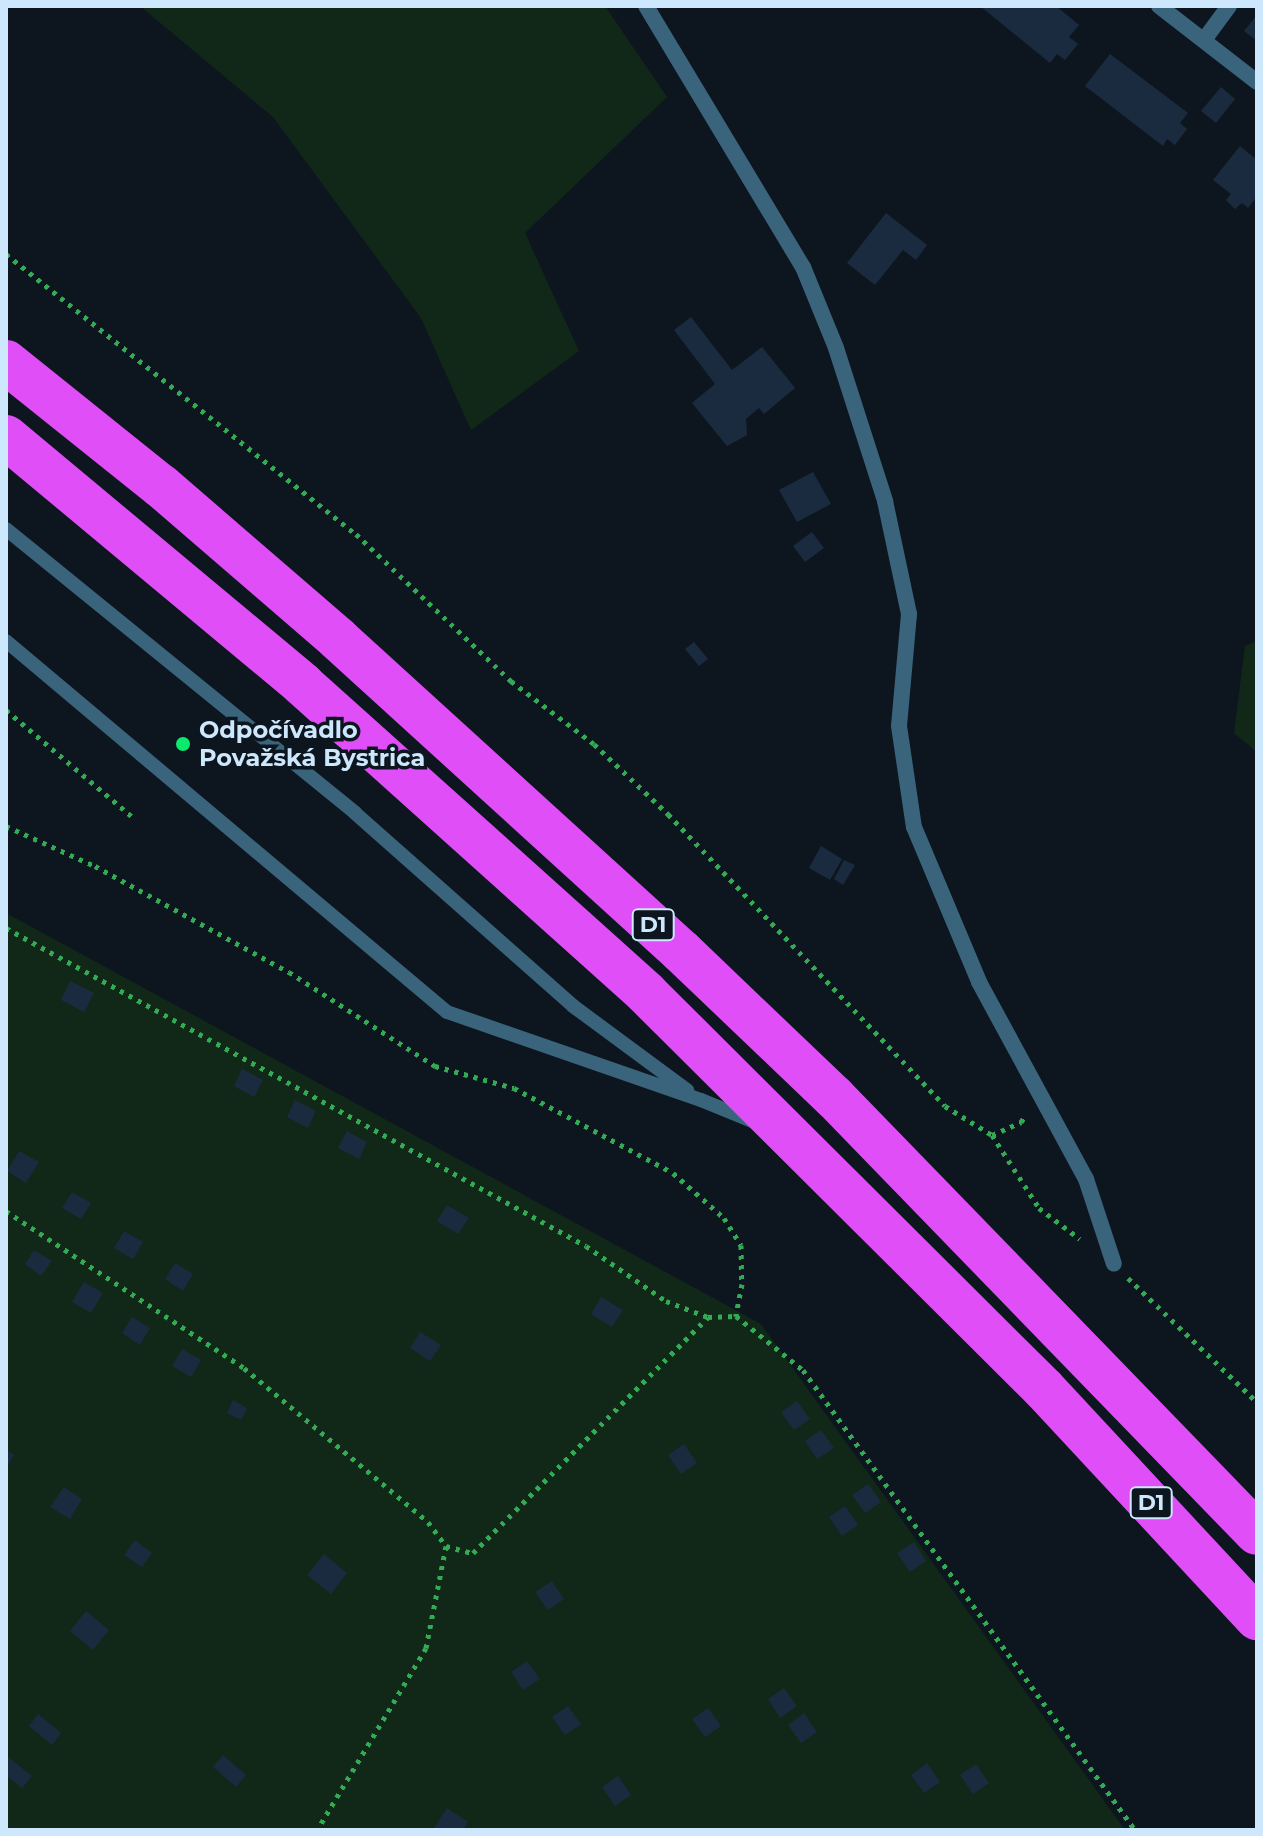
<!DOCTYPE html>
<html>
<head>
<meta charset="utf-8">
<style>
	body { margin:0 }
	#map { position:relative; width:1263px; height:1836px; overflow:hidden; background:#0d161f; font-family:Montserrat,sans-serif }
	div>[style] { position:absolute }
	.green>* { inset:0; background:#112818 }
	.building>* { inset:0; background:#1a2b3f }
	.path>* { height:5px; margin-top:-2.5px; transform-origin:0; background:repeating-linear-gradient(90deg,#33ab54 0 4px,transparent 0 10px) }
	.service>* { height:14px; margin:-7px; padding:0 7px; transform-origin:7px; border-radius:7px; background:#3a637c }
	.minor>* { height:16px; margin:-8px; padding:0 8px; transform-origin:8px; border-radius:8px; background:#3a637c }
	.motorway>* { height:44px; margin:-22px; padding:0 22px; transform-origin:22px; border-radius:22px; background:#df4ef7 }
	.dots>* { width:22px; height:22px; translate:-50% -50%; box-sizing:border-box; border:4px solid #0d161f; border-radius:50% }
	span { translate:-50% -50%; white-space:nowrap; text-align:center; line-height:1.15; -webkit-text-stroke:7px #0d161f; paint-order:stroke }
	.shield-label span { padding:2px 6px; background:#0d161f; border:2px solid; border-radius:6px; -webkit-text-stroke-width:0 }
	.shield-label { font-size:22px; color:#cde7fd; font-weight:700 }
	.poi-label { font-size:24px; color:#cde7fd; font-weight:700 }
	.left { translate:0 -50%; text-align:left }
	.frame { position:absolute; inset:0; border:8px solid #cde7fd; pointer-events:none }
</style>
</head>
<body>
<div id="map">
	<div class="green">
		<i style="clip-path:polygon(140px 6px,605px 6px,667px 97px,525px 233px,579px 351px,471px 430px,421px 318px,273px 117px)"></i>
		<i style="clip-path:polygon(1257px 641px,1257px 752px,1234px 733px,1245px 646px)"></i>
		<i style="clip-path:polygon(6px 913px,761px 1324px,1125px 1830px,6px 1830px)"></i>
	</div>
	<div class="building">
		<i style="clip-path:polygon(980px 6px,1056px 6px,1079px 25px,1069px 37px,1078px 44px,1065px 60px,1057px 54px,1050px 63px)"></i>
		<i style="clip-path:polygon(1257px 15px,1257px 41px,1244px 31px)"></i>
		<i style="clip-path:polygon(1110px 54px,1188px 113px,1180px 123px,1187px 129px,1175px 145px,1167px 139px,1163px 146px,1085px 86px)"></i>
		<i style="clip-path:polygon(1221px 87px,1235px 99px,1216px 123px,1201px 111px)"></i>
		<i style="clip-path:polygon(1240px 146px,1257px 160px,1257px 196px,1248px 208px,1242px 203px,1235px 209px,1226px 200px,1231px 194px,1213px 180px)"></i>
		<i style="clip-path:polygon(886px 213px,927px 245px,916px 260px,903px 250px,875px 285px,847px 263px)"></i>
		<i style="clip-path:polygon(691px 317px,732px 370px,762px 347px,795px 388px,764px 414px,759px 408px,746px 419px,747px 435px,727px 446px,692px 403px,715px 384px,674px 330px)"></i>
		<i style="clip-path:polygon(813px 472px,831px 504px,797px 522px,779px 490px)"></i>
		<i style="clip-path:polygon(812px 532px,824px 548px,805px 562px,793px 546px)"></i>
		<i style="clip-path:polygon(694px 642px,708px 659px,699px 666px,685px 649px)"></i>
		<i style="clip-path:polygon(821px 846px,842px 859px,830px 880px,809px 868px)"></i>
		<i style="clip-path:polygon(844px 860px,855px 865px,843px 885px,834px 879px)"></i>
		<i style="clip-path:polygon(70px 981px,94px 993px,84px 1012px,61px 1000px)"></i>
		<i style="clip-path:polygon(242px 1069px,263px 1080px,254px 1097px,234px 1086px)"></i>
		<i style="clip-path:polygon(295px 1100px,316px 1111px,308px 1128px,287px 1117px)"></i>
		<i style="clip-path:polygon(347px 1131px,367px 1142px,359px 1159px,338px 1148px)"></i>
		<i style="clip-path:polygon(19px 1151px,39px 1162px,26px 1183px,7px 1171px)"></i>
		<i style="clip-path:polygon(72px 1192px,91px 1203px,81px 1219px,62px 1208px)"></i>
		<i style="clip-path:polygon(447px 1205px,469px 1218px,458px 1234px,437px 1221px)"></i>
		<i style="clip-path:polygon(124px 1231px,143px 1242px,133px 1259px,114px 1248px)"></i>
		<i style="clip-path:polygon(34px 1250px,52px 1261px,41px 1276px,25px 1264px)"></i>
		<i style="clip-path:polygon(175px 1263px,193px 1274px,183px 1291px,165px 1279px)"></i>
		<i style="clip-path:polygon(84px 1282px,103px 1293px,91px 1313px,72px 1302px)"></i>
		<i style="clip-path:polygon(601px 1297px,623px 1310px,612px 1327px,591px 1314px)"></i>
		<i style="clip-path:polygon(132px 1317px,150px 1328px,140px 1345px,122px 1333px)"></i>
		<i style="clip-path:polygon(420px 1332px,441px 1345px,430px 1361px,410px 1348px)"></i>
		<i style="clip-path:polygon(182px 1349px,201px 1360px,191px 1377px,172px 1366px)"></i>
		<i style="clip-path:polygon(233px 1400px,247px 1408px,241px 1420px,227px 1413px)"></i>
		<i style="clip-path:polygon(797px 1401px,810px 1419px,794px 1430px,781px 1412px)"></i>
		<i style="clip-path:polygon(821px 1430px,834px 1448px,817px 1459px,805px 1441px)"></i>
		<i style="clip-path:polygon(684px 1444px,697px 1463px,681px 1474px,668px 1455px)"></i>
		<i style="clip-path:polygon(6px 1450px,14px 1455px,6px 1469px)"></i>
		<i style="clip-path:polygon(868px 1484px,881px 1502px,865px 1513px,852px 1495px)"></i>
		<i style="clip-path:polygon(64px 1487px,82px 1499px,70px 1519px,50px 1507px)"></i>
		<i style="clip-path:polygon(845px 1506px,858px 1525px,842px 1536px,829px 1517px)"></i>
		<i style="clip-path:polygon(135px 1540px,152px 1553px,142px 1567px,124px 1555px)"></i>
		<i style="clip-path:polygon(914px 1542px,926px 1561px,910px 1572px,897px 1553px)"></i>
		<i style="clip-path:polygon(324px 1554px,347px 1573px,331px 1594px,307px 1575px)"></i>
		<i style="clip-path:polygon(552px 1581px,564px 1599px,548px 1610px,535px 1592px)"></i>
		<i style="clip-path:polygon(86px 1611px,109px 1630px,93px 1650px,70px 1631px)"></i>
		<i style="clip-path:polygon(527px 1661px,540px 1679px,523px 1690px,511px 1672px)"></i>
		<i style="clip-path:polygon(784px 1688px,797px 1706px,780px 1718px,768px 1699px)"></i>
		<i style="clip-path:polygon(568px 1706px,581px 1724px,565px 1735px,552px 1717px)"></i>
		<i style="clip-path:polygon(708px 1708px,721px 1726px,705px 1737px,692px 1719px)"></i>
		<i style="clip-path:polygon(804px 1713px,817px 1732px,801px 1743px,788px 1725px)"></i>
		<i style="clip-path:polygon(38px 1714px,61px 1733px,52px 1745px,29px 1726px)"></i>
		<i style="clip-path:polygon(223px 1755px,246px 1775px,236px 1787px,213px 1767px)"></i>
		<i style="clip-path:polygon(8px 1757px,32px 1776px,22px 1788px,6px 1775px)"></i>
		<i style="clip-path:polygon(927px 1763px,940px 1782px,924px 1793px,911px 1775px)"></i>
		<i style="clip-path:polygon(976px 1764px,989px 1783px,973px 1794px,960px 1775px)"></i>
		<i style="clip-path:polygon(618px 1776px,631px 1795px,615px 1806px,602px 1787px)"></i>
		<i style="clip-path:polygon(447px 1808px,468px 1822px,463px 1830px,434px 1828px)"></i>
	</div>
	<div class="path">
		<i style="left:6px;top:254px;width:448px;rotate:38.7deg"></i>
		<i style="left:356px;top:534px;width:214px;rotate:43.5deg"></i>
		<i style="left:511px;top:681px;width:104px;rotate:37.2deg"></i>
		<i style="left:594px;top:744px;width:102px;rotate:43.4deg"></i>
		<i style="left:668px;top:814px;width:402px;rotate:46.5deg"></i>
		<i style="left:945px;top:1106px;width:55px;rotate:31.7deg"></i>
		<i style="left:992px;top:1135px;width:87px;rotate:57.2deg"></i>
		<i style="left:1039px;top:1208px;width:51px;rotate:37.1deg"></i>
		<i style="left:6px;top:710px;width:167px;rotate:40.2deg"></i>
		<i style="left:6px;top:826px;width:98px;rotate:24.2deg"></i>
		<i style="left:95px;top:866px;width:221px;rotate:28.7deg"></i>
		<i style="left:289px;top:972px;width:174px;rotate:32.8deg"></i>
		<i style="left:435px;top:1066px;width:82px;rotate:15.6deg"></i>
		<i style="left:514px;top:1088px;width:180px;rotate:28.1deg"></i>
		<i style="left:673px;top:1173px;width:68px;rotate:41.4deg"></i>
		<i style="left:724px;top:1218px;width:32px;rotate:58deg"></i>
		<i style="left:741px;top:1245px;width:39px;rotate:89deg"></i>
		<i style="left:742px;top:1284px;width:33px;rotate:101deg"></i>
		<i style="left:6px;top:928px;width:661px;rotate:28.73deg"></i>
		<i style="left:586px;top:1246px;width:97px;rotate:34.5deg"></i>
		<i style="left:666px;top:1301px;width:45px;rotate:20.9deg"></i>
		<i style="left:708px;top:1317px;width:28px;rotate:-2deg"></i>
		<i style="left:736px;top:1316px;width:86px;rotate:38.9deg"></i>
		<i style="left:803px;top:1370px;width:567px;rotate:54.18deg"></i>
		<i style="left:992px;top:1135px;width:32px;rotate:-24deg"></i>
		<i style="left:1021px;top:1122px;width:7px;rotate:-56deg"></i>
		<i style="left:6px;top:1211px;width:285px;rotate:33.4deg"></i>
		<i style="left:244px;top:1368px;width:240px;rotate:39.9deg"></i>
		<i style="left:428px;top:1522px;width:30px;rotate:53deg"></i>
		<i style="left:446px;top:1546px;width:104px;rotate:101.1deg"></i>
		<i style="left:426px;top:1648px;width:212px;rotate:120.9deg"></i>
		<i style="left:1128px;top:1278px;width:179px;rotate:43.9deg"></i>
		<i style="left:446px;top:1546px;width:28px;rotate:15deg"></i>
		<i style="left:473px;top:1553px;width:333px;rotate:-45.1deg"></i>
	</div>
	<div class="service">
		<i style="left:6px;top:529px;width:450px;rotate:39.1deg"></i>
		<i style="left:355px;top:813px;width:291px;rotate:41.5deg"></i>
		<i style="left:573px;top:1006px;width:142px;rotate:36.4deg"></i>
		<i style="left:6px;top:641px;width:576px;rotate:40.07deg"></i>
		<i style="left:447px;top:1012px;width:269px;rotate:19.1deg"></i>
		<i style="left:701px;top:1100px;width:58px;rotate:22.2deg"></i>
	</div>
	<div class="minor">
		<i style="left:646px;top:6px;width:305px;rotate:59deg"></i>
		<i style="left:803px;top:267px;width:87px;rotate:67.8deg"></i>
		<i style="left:836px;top:348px;width:161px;rotate:72.2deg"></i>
		<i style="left:885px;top:501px;width:116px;rotate:78deg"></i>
		<i style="left:909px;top:614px;width:112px;rotate:95.1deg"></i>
		<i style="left:899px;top:726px;width:102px;rotate:81.6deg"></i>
		<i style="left:914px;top:827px;width:168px;rotate:67.2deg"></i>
		<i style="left:979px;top:982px;width:224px;rotate:61.5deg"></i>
		<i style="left:1086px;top:1179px;width:89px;rotate:71.8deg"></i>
		<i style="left:1159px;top:6px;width:124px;rotate:37.8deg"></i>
		<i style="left:1204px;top:40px;width:42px;rotate:-53.7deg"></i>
	</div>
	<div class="motorway">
		<i style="left:6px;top:362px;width:198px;rotate:38.7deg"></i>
		<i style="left:161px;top:486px;width:234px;rotate:40.8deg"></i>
		<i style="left:338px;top:639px;width:464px;rotate:42.3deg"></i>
		<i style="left:681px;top:951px;width:211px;rotate:43.7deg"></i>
		<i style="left:834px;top:1097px;width:607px;rotate:45.87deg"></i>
		<i style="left:6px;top:437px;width:386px;rotate:39.8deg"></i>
		<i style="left:302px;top:684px;width:462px;rotate:41.9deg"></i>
		<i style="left:646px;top:993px;width:561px;rotate:44.86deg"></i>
		<i style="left:1044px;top:1389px;width:313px;rotate:47.1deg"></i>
	</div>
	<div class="dots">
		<i style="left:183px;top:744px;background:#0aeb6d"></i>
	</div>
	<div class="shield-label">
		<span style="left:653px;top:925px">D1</span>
		<span style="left:1151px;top:1503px">D1</span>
	</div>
	<div class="poi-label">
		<span class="left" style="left:199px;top:744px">Odpočívadlo<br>Považská Bystrica</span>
	</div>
	<div class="frame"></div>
</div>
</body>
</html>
